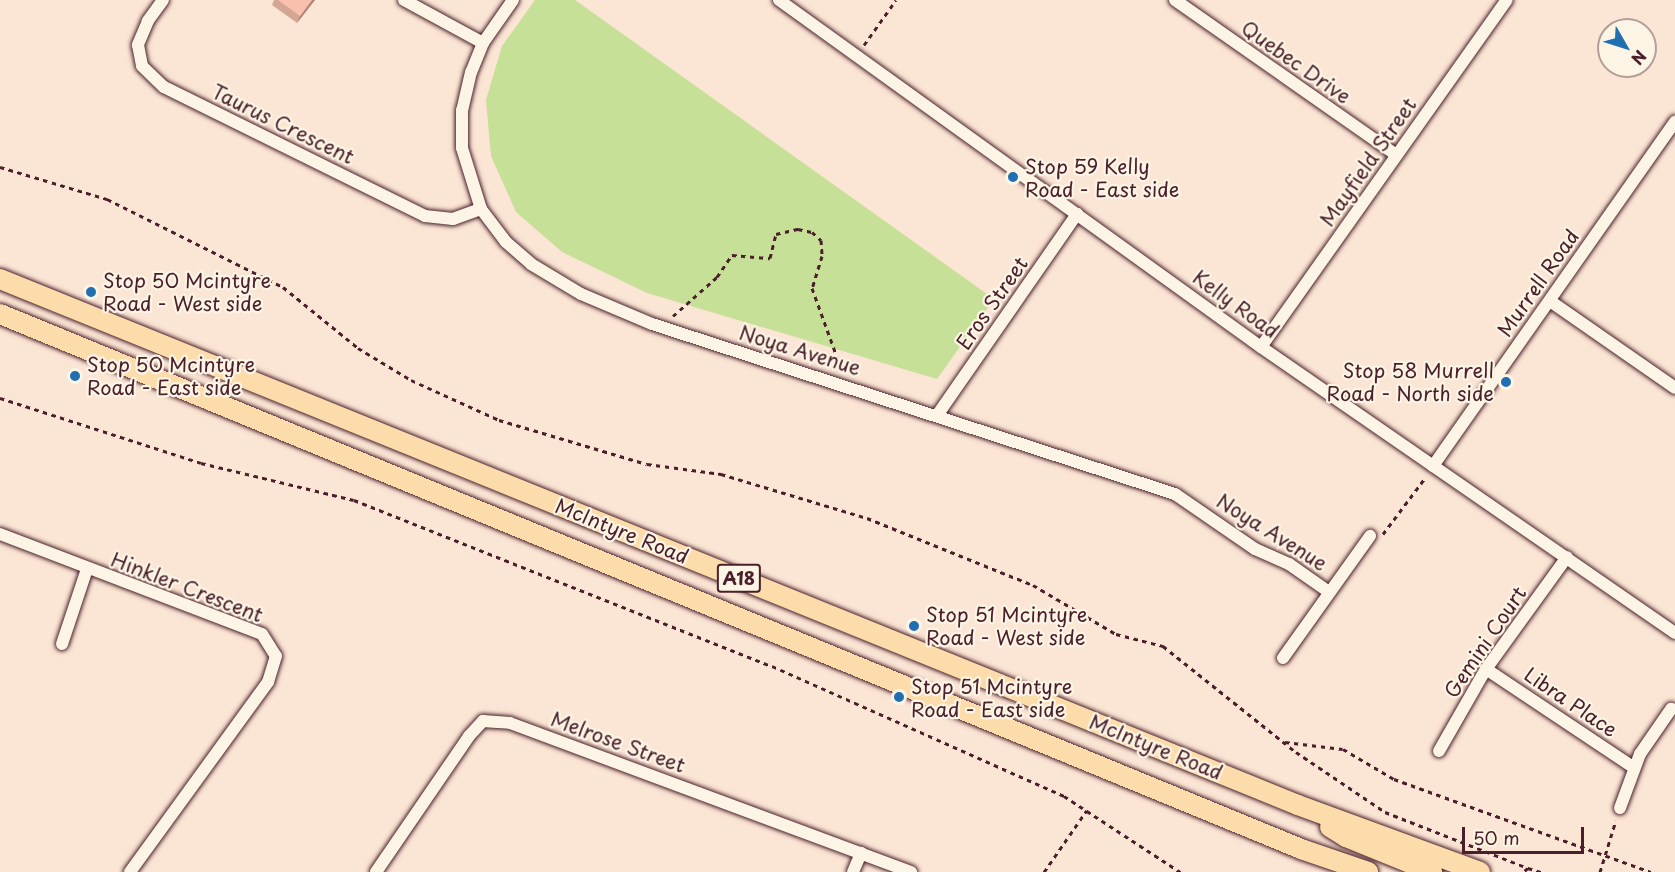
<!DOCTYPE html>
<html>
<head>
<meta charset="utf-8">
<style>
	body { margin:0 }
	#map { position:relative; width:1675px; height:872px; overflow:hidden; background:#fbe5d4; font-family:"Playpen Sans",sans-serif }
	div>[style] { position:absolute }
	.green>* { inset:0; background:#c6e097 }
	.path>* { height:3px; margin-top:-1.5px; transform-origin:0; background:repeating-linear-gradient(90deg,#4a1f2b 0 4.5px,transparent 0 9px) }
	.roads { filter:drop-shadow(0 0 2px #4a1f2b) drop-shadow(0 0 2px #4a1f2b) }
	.minor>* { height:12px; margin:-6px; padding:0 6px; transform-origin:6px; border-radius:6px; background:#fcf5e5 }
	.primary>* { height:20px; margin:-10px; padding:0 10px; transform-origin:10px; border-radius:10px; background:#fddcac }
	.wall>* { inset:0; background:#d6a695 }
	.shaded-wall>* { inset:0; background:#ae8779 }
	.building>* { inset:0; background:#f9c1ad }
	.dots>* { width:16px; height:16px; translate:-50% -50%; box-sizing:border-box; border:3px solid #fcf5e5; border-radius:50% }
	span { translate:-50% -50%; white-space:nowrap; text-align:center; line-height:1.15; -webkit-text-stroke:4.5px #fcf5e5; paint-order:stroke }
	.shield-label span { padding:2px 4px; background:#fcf5e5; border:2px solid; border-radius:4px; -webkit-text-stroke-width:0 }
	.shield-label { font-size:18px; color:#4a1f2b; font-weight:700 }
	.street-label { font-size:20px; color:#4a1f2b }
	.poi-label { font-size:20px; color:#4a1f2b }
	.left { translate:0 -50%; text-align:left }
	.right { translate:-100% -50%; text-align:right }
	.north { position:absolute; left:1597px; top:18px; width:60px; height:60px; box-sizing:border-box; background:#fcf5e5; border:2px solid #b59f9b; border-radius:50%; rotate:129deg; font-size:16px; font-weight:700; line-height:24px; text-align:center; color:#4a1f2b }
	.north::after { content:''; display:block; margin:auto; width:21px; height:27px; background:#1f6fb2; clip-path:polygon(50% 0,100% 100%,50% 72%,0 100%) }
	.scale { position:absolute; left:1462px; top:827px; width:122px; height:27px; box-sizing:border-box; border:3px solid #4a1f2b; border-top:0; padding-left:8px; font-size:18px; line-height:21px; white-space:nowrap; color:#4a1f2b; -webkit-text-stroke:4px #fcf5e5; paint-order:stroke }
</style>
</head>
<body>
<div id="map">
	<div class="green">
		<i style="clip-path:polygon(535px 0,575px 0,994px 299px,937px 379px,647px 293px,562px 252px,516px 212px,491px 156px,486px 100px,502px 46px)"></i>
	</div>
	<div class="path">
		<i style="left:864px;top:45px;width:55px;rotate:-54.6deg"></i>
		<i style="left:0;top:167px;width:112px;rotate:16.7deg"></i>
		<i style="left:107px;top:199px;width:197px;rotate:26.6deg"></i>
		<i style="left:283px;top:287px;width:97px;rotate:39.1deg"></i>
		<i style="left:358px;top:348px;width:62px;rotate:31.1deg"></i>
		<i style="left:411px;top:380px;width:97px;rotate:24.4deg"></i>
		<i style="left:499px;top:420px;width:154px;rotate:16.6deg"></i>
		<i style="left:647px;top:464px;width:75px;rotate:7.7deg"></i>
		<i style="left:721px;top:474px;width:152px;rotate:16.8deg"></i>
		<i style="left:867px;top:518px;width:179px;rotate:22deg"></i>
		<i style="left:1033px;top:585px;width:96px;rotate:30.6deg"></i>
		<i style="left:1116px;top:634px;width:49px;rotate:14.3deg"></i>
		<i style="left:1163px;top:646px;width:170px;rotate:38.6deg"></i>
		<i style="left:1296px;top:752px;width:107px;rotate:34deg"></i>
		<i style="left:1385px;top:812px;width:154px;rotate:21.4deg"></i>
		<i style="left:1528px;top:868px;width:6px;rotate:141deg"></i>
		<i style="left:673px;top:316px;width:59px;rotate:-41.6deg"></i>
		<i style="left:717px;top:277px;width:27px;rotate:-56deg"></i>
		<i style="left:732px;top:255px;width:38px;rotate:5deg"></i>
		<i style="left:770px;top:258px;width:25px;rotate:-76deg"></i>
		<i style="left:776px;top:234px;width:23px;rotate:-13deg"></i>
		<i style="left:798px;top:229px;width:14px;rotate:12deg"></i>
		<i style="left:812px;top:232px;width:12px;rotate:42deg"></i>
		<i style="left:821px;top:240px;width:16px;rotate:86deg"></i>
		<i style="left:822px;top:256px;width:34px;rotate:107deg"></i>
		<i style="left:812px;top:288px;width:88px;rotate:70.1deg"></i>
		<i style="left:0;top:398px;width:211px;rotate:17.9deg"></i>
		<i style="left:201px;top:463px;width:157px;rotate:13.6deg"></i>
		<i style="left:354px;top:500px;width:450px;rotate:21.7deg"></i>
		<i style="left:772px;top:666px;width:320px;rotate:24deg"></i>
		<i style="left:1064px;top:796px;width:139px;rotate:33.2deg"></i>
		<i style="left:1383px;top:534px;width:70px;rotate:-53.1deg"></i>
		<i style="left:1285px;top:742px;width:58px;rotate:6.9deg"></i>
		<i style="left:1343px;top:749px;width:59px;rotate:30.5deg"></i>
		<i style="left:1394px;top:779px;width:273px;rotate:19.9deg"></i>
		<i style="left:1528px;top:868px;width:14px;rotate:17deg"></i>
		<i style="left:1044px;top:872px;width:75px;rotate:-55.3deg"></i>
		<i style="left:1600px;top:872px;width:54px;rotate:-72.9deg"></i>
	</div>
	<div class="roads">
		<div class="minor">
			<i style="left:163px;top:0;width:26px;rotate:126deg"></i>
			<i style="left:148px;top:21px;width:26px;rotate:113deg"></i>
			<i style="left:138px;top:45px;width:21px;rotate:79deg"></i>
			<i style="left:142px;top:66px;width:30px;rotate:44deg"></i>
			<i style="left:164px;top:87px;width:291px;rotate:26.3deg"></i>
			<i style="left:425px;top:216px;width:28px;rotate:6deg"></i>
			<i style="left:453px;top:219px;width:30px;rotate:-20deg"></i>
			<i style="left:404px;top:0;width:90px;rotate:28.6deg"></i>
			<i style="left:513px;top:0;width:52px;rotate:124.9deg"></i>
			<i style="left:483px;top:43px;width:31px;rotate:112deg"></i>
			<i style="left:471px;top:72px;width:39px;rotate:103deg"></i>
			<i style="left:462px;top:110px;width:38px;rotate:90deg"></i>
			<i style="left:462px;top:148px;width:64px;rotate:72.7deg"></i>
			<i style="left:481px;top:209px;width:41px;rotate:52.9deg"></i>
			<i style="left:506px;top:242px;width:33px;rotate:41deg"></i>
			<i style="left:531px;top:264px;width:58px;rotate:31deg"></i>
			<i style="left:581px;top:294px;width:77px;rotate:22.9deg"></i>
			<i style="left:652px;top:324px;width:550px;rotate:18.01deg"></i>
			<i style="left:1175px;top:494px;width:97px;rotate:34.5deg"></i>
			<i style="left:1255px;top:549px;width:37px;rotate:24deg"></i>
			<i style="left:1289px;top:564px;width:49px;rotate:35deg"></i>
			<i style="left:779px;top:0;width:594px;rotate:35.75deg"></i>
			<i style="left:1261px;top:347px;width:503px;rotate:34.64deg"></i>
			<i style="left:1175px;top:0;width:270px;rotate:35deg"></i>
			<i style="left:1550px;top:301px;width:152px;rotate:34.8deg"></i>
			<i style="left:1261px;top:347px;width:425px;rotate:-54.7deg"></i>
			<i style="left:938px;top:414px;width:244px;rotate:-55.2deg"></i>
			<i style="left:1433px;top:466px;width:421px;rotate:-54.9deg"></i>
			<i style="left:0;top:534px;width:280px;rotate:20.9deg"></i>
			<i style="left:262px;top:634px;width:26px;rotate:58deg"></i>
			<i style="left:276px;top:656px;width:27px;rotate:107deg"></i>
			<i style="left:268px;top:682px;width:235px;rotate:126deg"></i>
			<i style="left:62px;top:644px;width:79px;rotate:-71.6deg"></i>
			<i style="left:1283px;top:658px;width:150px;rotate:-54.5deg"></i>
			<i style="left:1486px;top:669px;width:177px;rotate:33.7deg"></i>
			<i style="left:1439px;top:751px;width:95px;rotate:-60.2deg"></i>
			<i style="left:1486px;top:669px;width:138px;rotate:-54.1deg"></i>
			<i style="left:1620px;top:808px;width:58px;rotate:-69.7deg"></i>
			<i style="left:1640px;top:754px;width:55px;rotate:-55.4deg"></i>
			<i style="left:376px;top:872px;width:165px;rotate:-55.6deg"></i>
			<i style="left:469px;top:736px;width:21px;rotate:-47deg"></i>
			<i style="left:483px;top:721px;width:27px;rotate:4deg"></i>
			<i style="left:510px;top:723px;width:428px;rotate:20.4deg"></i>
			<i style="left:853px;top:872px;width:21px;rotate:-67deg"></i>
		</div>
		<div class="primary">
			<i style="left:0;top:279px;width:1401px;rotate:22.06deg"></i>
			<i style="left:1298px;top:805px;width:194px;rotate:20.2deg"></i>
			<i style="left:0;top:314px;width:1407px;rotate:22.35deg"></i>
			<i style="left:1301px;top:849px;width:71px;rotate:18.9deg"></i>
			<i style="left:1330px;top:827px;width:19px;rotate:32deg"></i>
			<i style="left:1346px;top:837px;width:93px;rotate:22.1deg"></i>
		</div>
	</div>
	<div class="wall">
		<i style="clip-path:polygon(274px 0,315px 0,297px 23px,272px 5px)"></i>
	</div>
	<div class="shaded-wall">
		<i style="clip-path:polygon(312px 0,315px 0,297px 23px,300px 16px)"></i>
	</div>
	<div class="building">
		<i style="clip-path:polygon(278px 0,312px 0,300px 16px)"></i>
	</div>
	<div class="dots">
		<i style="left:1013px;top:177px;background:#1f6fb2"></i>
		<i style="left:91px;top:292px;background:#1f6fb2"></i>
		<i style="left:75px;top:376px;background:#1f6fb2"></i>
		<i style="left:1506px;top:382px;background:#1f6fb2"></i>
		<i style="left:914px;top:626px;background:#1f6fb2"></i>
		<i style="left:899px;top:697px;background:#1f6fb2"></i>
	</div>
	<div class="shield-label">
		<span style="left:739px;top:578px">A18</span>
	</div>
	<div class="street-label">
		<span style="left:1296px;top:62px;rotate:35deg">Quebec Drive</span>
		<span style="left:283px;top:124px;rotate:26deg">Taurus Crescent</span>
		<span style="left:1368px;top:162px;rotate:-55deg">Mayfield Street</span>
		<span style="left:1538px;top:283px;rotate:-55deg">Murrell Road</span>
		<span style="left:992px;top:303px;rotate:-55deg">Eros Street</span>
		<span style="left:1236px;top:304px;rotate:36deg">Kelly Road</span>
		<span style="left:800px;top:350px;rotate:17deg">Noya Avenue</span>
		<span style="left:622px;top:531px;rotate:22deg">McIntyre Road</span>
		<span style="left:1272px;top:532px;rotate:32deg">Noya Avenue</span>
		<span style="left:187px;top:587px;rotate:21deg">Hinkler Crescent</span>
		<span style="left:1485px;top:642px;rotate:-56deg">Gemini Court</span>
		<span style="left:1571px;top:702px;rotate:34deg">Libra Place</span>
		<span style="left:618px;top:742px;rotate:20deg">Melrose Street</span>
		<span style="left:1156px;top:747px;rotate:22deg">McIntyre Road</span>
	</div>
	<div class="poi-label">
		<span class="left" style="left:1025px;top:178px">Stop 59 Kelly<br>Road - East side</span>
		<span class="left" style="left:103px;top:292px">Stop 50 Mcintyre<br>Road - West side</span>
		<span class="left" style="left:87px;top:376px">Stop 50 Mcintyre<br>Road - East side</span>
		<span class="right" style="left:1494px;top:382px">Stop 58 Murrell<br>Road - North side</span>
		<span class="left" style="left:926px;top:626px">Stop 51 Mcintyre<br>Road - West side</span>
		<span class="left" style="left:911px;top:698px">Stop 51 Mcintyre<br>Road - East side</span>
	</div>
	<div class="north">N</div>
	<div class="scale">50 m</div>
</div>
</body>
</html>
